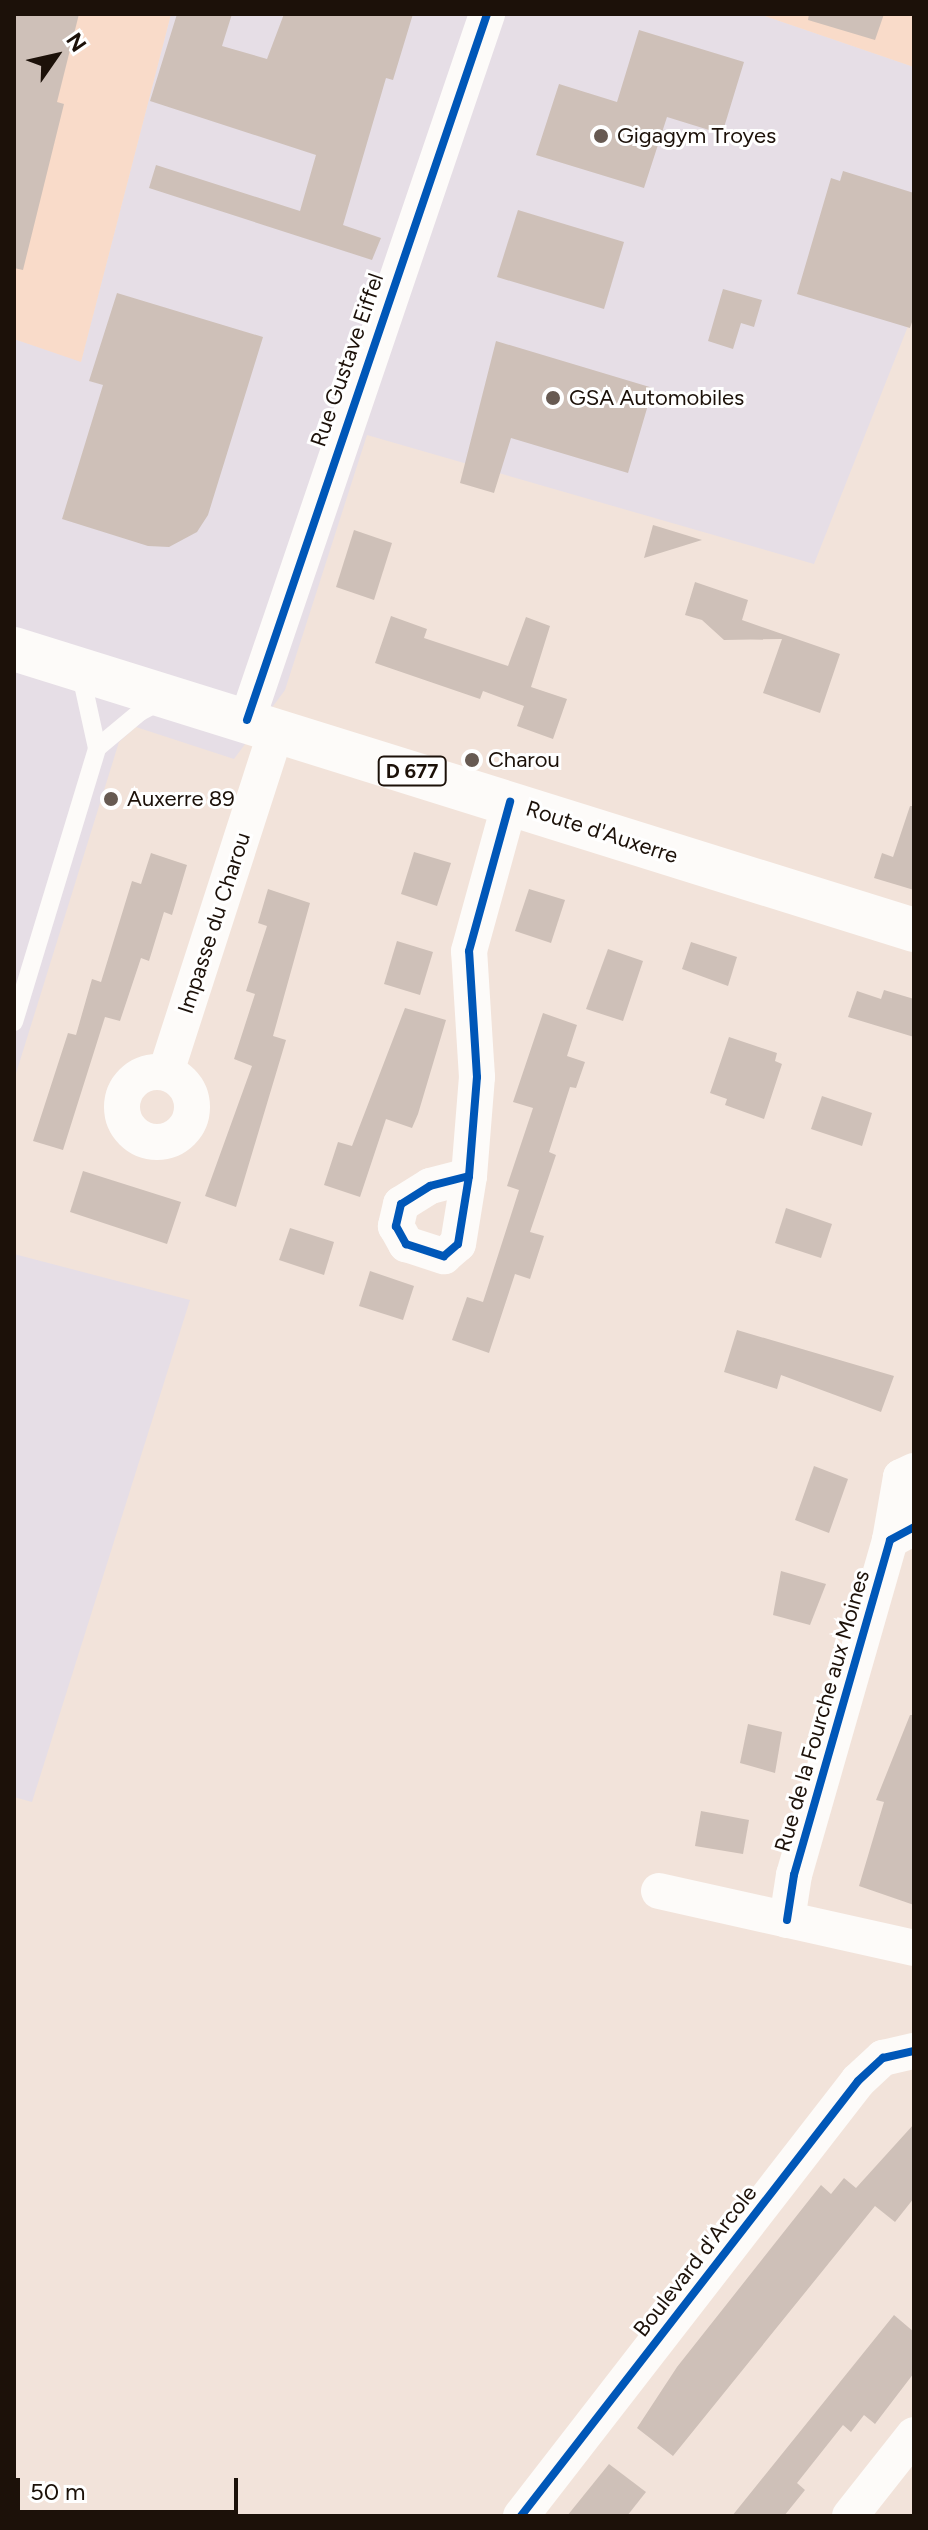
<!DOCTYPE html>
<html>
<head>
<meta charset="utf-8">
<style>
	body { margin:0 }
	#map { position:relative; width:928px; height:2530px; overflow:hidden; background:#f2e3da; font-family:Figtree,sans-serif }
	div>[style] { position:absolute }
	.commercial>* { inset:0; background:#e6dee6 }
	.built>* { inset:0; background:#f9dbc9 }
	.building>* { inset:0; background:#cec0b8 }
	.service>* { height:18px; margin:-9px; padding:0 9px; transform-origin:9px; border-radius:9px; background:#fdfbf9 }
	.minor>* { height:36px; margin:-18px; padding:0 18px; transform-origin:18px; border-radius:18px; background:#fdfbf9 }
	.minor>.ring { margin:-18px; padding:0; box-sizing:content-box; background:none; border:36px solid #fdfbf9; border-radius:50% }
	.primary>* { height:44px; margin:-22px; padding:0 22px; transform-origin:22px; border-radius:22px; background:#fdfbf9 }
	.cycleway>* { height:8px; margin:-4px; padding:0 4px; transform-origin:4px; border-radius:4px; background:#0057b8 }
	.dots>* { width:22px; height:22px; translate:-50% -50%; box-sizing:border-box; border:4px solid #fff; border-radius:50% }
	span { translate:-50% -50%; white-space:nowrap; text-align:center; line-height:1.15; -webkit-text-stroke:6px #fff; paint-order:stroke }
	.shield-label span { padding:2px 6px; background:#fff; border:2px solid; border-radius:6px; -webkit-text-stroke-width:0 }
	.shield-label { font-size:20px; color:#1c1109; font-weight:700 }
	.poi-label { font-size:22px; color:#1c1109 }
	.left { translate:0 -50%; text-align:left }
	.street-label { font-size:22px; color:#1c1109 }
	.frame { position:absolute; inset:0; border:16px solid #1c1109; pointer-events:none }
	.north { position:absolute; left:16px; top:16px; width:80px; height:80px; -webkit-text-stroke:6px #fff; paint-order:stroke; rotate:56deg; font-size:22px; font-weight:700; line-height:32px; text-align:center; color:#1c1109 }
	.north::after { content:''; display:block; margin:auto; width:28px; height:36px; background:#1c1109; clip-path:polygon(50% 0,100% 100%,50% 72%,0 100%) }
	.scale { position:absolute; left:16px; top:2478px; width:222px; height:36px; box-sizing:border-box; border:4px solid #1c1109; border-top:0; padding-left:10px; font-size:24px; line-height:28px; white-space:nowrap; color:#1c1109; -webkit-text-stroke:6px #fff; paint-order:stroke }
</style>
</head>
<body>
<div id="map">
	<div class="commercial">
		<i style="clip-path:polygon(171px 14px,759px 14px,914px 67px,914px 311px,814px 564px,367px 435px,285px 690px,234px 759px,136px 727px,119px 742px,14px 1080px,14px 339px,81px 361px)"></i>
		<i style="clip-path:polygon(14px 1254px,190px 1300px,32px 1802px,14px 1797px)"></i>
	</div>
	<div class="built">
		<i style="clip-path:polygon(14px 14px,171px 14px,81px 362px,14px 339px)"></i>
		<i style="clip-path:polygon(759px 14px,914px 14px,914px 67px)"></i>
	</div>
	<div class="building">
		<i style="clip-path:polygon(14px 14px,79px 14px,57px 102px,64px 104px,23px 270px,14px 268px)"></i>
		<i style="clip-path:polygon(177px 14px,232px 14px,222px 46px,267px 59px,284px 14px,413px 14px,393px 80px,386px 78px,343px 225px,381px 238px,372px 260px,149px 188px,156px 165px,300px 211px,316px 155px,150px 101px)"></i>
		<i style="clip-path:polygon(809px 14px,884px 14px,875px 40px,808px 20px)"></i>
		<i style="clip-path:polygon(639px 30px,744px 62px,722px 134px,667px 117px,644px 188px,536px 155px,559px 84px,617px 102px)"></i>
		<i style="clip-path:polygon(843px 171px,914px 193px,914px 316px,910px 328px,797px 294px,831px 178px,840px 181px)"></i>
		<i style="clip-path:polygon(518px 210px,624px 242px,604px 309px,497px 277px)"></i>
		<i style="clip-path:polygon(723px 289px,762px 300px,754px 327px,741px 323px,733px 349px,708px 341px)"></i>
		<i style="clip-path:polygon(117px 293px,263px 337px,208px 515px,197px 532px,169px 547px,148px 546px,62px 519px,103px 385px,89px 381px)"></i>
		<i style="clip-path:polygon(496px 341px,653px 388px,628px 473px,511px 438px,494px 493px,460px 483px)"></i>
		<i style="clip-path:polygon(653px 525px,702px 540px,644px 558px)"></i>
		<i style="clip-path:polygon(354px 530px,392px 543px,374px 600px,336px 587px)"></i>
		<i style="clip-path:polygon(695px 582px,748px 600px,742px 620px,840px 654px,820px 713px,763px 693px,782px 639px,724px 640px,702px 620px,685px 615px)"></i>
		<i style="clip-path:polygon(391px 616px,427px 629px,424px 638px,508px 666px,526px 617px,550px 626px,531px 687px,567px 699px,553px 739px,517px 726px,524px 706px,483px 691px,480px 699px,375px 663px)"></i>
		<i style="clip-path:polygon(910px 806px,914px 806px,914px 890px,874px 878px,882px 853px,893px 857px)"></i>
		<i style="clip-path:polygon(414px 852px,451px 863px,437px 906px,401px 894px)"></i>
		<i style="clip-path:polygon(151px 853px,187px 865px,172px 915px,164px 912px,149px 961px,141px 958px,120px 1021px,105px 1017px,63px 1150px,33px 1141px,68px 1033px,76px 1035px,92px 979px,101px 982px,132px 881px,141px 884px)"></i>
		<i style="clip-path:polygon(268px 889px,310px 903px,273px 1036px,286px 1040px,236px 1207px,205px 1196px,252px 1066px,234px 1059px,255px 994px,246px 991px,267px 926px,258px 923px)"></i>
		<i style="clip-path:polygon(529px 889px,565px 900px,551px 943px,515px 931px)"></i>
		<i style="clip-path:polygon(397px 941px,433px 952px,420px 995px,384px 984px)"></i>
		<i style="clip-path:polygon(691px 942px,737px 957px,728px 986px,682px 969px)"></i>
		<i style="clip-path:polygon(608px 949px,643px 961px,623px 1021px,586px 1009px)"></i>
		<i style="clip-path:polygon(884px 990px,914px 999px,914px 1037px,848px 1017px,857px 991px,881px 999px)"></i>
		<i style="clip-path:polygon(405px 1008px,446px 1020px,418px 1114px,412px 1128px,386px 1119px,360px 1197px,324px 1185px,338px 1142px,352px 1146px)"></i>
		<i style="clip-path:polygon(543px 1013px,577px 1025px,567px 1056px,585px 1062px,576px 1088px,570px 1087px,549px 1152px,556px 1155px,530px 1232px,544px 1236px,530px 1279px,515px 1274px,489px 1353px,452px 1340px,467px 1297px,483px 1302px,519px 1190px,507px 1186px,533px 1108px,513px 1102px)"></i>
		<i style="clip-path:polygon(729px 1037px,777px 1053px,775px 1061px,782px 1064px,764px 1119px,725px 1105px,727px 1099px,710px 1093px)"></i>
		<i style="clip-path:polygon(822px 1096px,872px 1113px,862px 1146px,811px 1129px)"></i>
		<i style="clip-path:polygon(83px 1171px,181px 1202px,167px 1244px,70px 1212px)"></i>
		<i style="clip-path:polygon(786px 1208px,832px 1224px,821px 1258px,775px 1243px)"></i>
		<i style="clip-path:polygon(290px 1228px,334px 1242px,324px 1275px,279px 1260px)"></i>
		<i style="clip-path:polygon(370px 1271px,414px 1286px,403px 1320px,359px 1306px)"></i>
		<i style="clip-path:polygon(737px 1330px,894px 1376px,881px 1412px,781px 1375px,777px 1389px,724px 1372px)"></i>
		<i style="clip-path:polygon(814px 1466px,848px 1479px,829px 1533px,795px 1520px)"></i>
		<i style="clip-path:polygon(781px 1571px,826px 1584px,810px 1625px,773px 1615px)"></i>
		<i style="clip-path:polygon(910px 1715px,914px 1715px,914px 1905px,859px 1886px,884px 1802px,876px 1800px)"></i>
		<i style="clip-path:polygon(748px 1724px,782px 1732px,775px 1773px,740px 1763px)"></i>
		<i style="clip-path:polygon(701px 1811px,749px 1820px,743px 1854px,695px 1846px)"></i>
		<i style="clip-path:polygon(914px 2124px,914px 2198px,895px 2222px,875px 2206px,673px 2456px,637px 2428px,677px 2367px,821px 2185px,831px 2194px,844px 2178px,856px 2188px)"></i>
		<i style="clip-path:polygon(894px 2315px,914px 2332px,914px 2373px,875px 2424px,864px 2415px,851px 2432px,843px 2425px,797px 2483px,805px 2490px,784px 2516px,732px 2516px)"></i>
		<i style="clip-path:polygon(609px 2464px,646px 2492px,627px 2516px,567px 2516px)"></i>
	</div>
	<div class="service">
		<i style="left:97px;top:748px;width:56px;rotate:-39.9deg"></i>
		<i style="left:140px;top:712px;width:26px;rotate:-28deg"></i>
		<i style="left:14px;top:1022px;width:286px;rotate:-73.1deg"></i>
		<i style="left:97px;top:748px;width:75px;rotate:-102.4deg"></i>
	</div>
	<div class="minor">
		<i style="left:247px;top:720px;width:746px;rotate:-71.22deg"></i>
		<i style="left:166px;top:1072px;width:361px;rotate:-72.1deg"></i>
		<i class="ring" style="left:122px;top:1072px;width:34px;height:34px"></i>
		<i style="left:469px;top:1176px;width:40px;rotate:165.6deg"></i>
		<i style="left:430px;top:1186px;width:34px;rotate:148deg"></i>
		<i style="left:401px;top:1204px;width:23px;rotate:103deg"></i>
		<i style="left:396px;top:1226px;width:21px;rotate:61deg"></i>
		<i style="left:406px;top:1244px;width:40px;rotate:18deg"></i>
		<i style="left:444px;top:1256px;width:18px;rotate:-41deg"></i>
		<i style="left:458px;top:1244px;width:69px;rotate:-80.8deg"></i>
		<i style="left:469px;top:1176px;width:99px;rotate:-85.4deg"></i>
		<i style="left:477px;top:1077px;width:126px;rotate:-93.6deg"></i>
		<i style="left:469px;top:951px;width:155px;rotate:-74.6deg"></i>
		<i style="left:890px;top:1540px;width:64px;rotate:-80.1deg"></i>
		<i style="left:901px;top:1477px;width:14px;rotate:-25deg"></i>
		<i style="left:659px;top:1891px;width:261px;rotate:12.6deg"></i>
		<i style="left:787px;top:1920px;width:46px;rotate:-81.2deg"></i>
		<i style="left:794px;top:1875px;width:348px;rotate:-74deg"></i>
		<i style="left:890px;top:1540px;width:27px;rotate:-28deg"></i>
		<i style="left:521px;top:2516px;width:550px;rotate:-52.23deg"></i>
		<i style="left:858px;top:2081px;width:34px;rotate:-43deg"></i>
		<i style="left:883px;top:2058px;width:32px;rotate:-13deg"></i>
		<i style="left:850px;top:2516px;width:103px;rotate:-51.7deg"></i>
	</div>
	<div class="primary">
		<i style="left:14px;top:649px;width:943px;rotate:17.34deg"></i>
	</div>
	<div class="cycleway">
		<i style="left:247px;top:720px;width:746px;rotate:-71.22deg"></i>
		<i style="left:469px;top:1176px;width:40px;rotate:165.6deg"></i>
		<i style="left:430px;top:1186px;width:34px;rotate:148deg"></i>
		<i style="left:401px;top:1204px;width:23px;rotate:103deg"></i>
		<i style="left:396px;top:1226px;width:21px;rotate:61deg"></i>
		<i style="left:406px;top:1244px;width:40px;rotate:18deg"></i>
		<i style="left:444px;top:1256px;width:18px;rotate:-41deg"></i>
		<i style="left:458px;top:1244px;width:69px;rotate:-80.8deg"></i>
		<i style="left:469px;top:1176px;width:99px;rotate:-85.4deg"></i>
		<i style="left:477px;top:1077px;width:126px;rotate:-93.6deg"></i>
		<i style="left:469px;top:951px;width:155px;rotate:-74.6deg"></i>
		<i style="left:787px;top:1920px;width:46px;rotate:-81.2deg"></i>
		<i style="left:794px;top:1875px;width:348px;rotate:-74deg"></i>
		<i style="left:890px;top:1540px;width:27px;rotate:-28deg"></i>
		<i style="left:521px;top:2516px;width:550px;rotate:-52.23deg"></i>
		<i style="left:858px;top:2081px;width:34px;rotate:-43deg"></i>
		<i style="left:883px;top:2058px;width:32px;rotate:-13deg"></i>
	</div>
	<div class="dots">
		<i style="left:601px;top:136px;background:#675a52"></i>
		<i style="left:553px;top:398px;background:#675a52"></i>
		<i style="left:472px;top:760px;background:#675a52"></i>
		<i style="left:111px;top:799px;background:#675a52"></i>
	</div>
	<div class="shield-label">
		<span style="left:412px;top:771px">D 677</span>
	</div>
	<div class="poi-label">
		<span class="left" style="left:617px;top:136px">Gigagym Troyes</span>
		<span class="left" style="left:569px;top:398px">GSA Automobiles</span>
		<span class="left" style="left:488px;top:760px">Charou</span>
		<span class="left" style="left:127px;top:799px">Auxerre 89</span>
	</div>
	<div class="street-label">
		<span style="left:347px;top:360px;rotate:-71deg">Rue Gustave Eiffel</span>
		<span style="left:602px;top:832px;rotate:18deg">Route d'Auxerre</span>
		<span style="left:214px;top:923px;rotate:-72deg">Impasse du Charou</span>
		<span style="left:822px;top:1711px;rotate:-74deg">Rue de la Fourche aux Moines</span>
		<span style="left:695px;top:2261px;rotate:-52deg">Boulevard d'Arcole</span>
	</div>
	<div class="frame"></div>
	<div class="north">N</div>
	<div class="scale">50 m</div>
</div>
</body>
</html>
